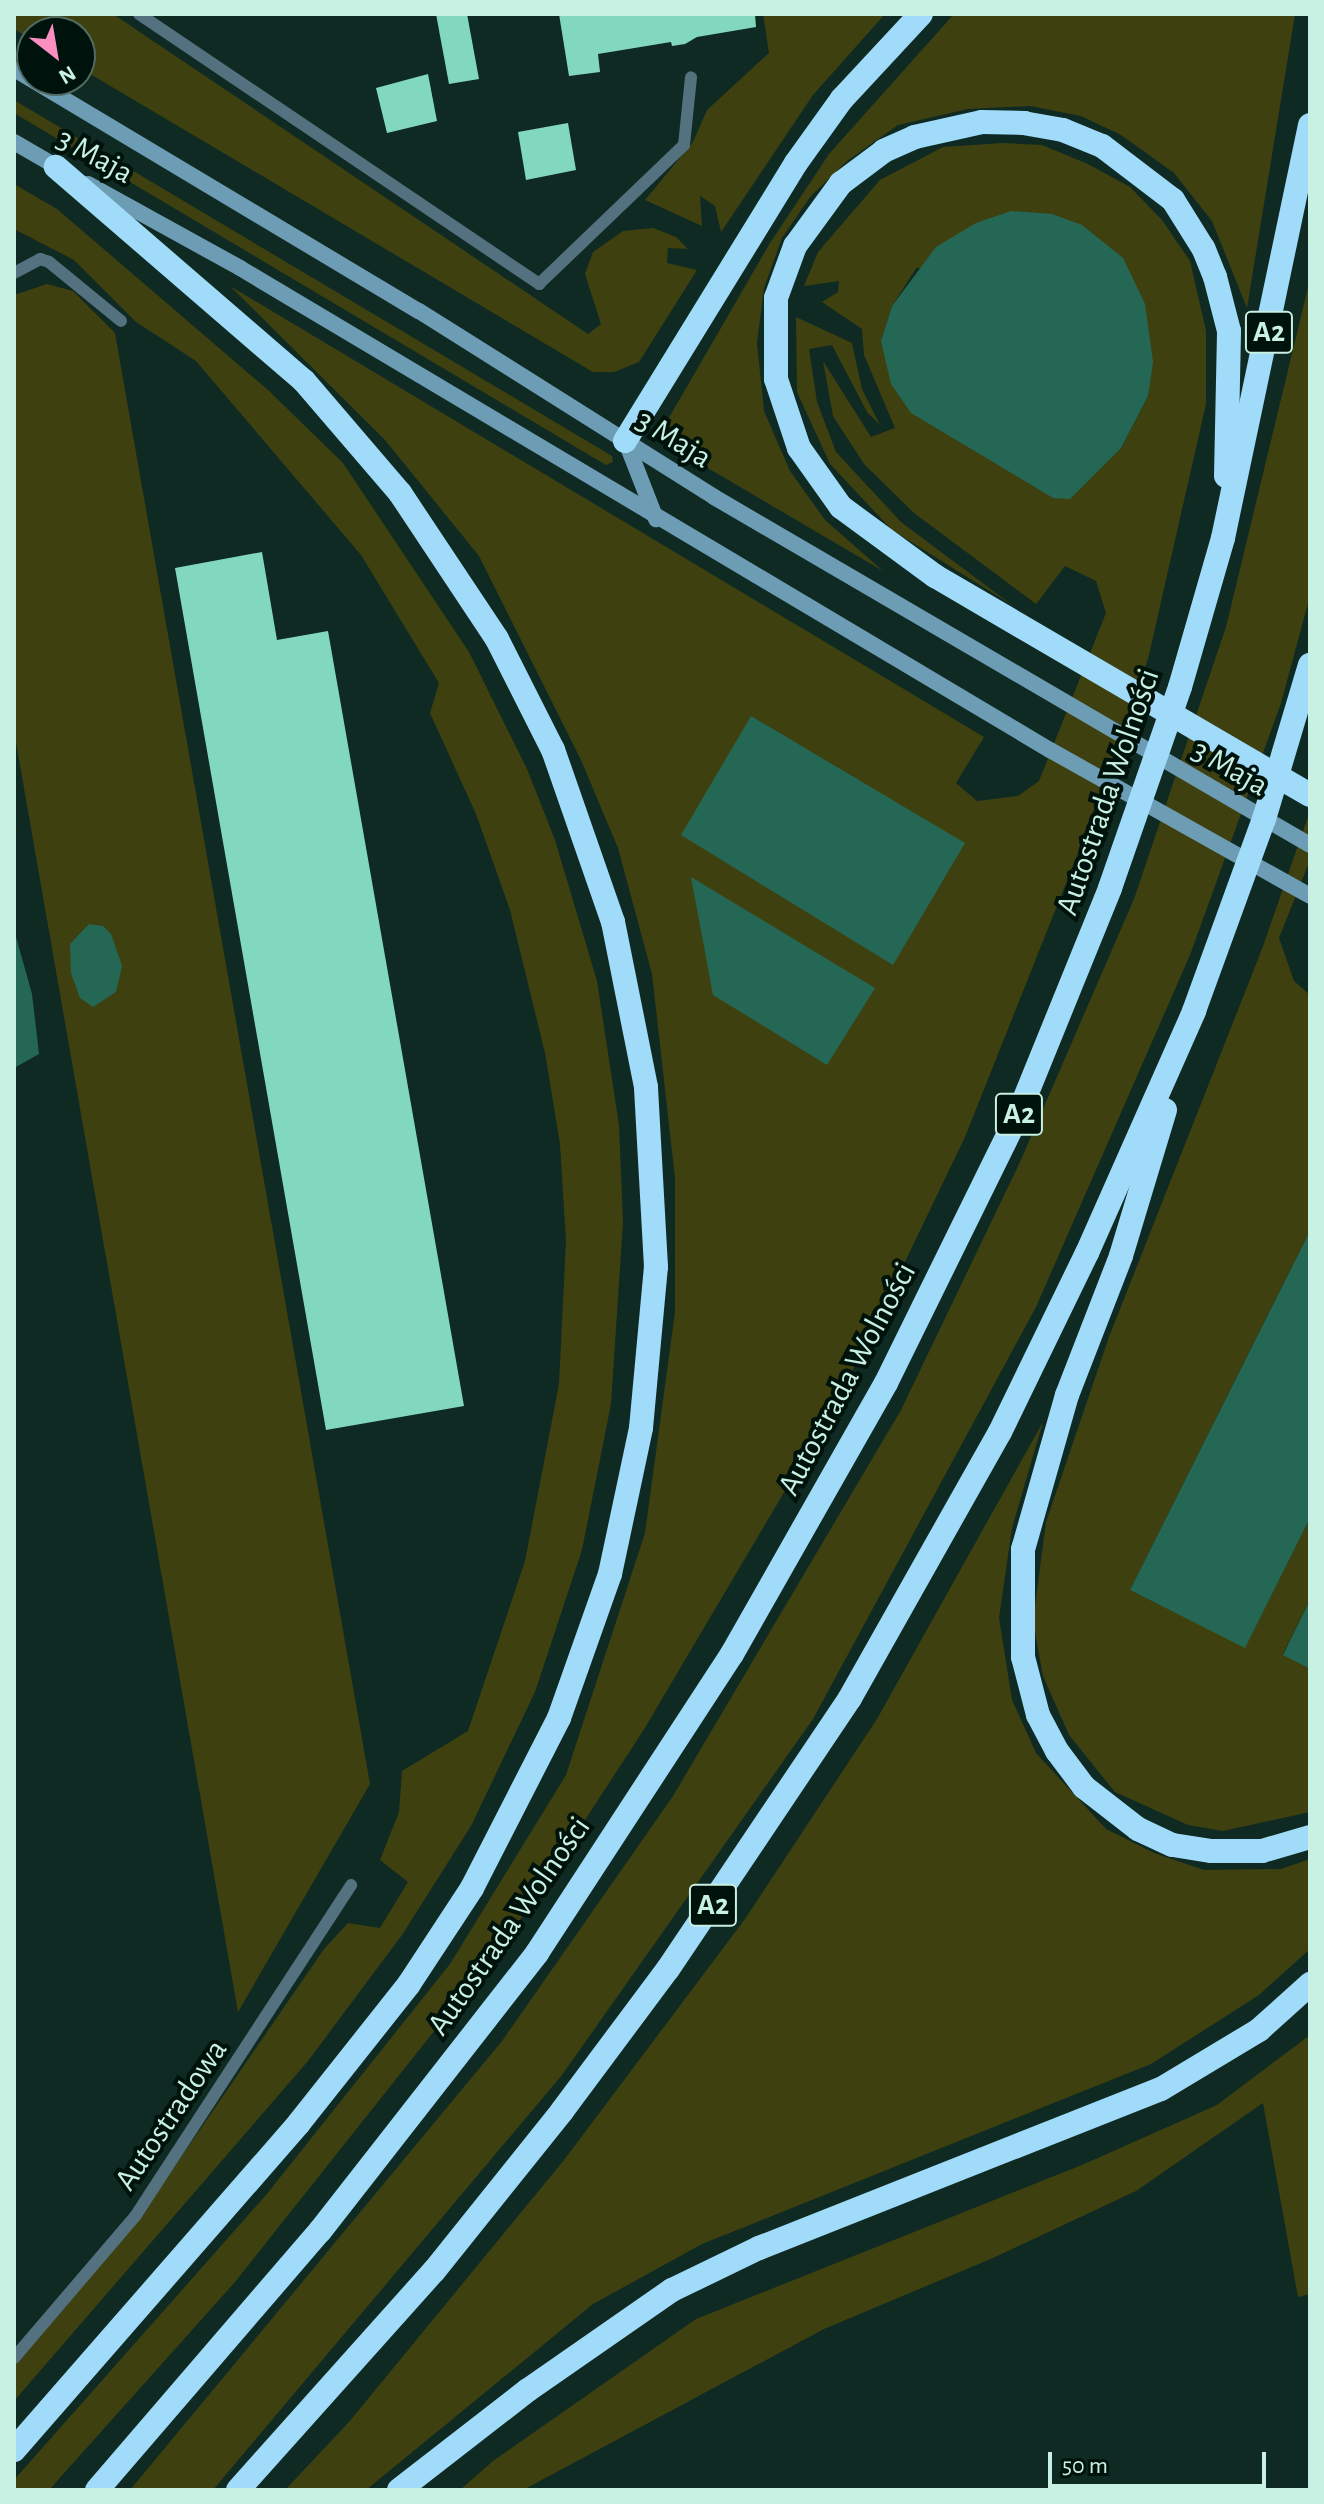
<!DOCTYPE html>
<html>
<head>
<meta charset="utf-8">
<style>
	body { margin:0 }
	#map { position:relative; width:1324px; height:2504px; overflow:hidden; background:#0f2a22; font-family:"Alegreya Sans",sans-serif }
	div>[style] { position:absolute }
	.green>* { inset:0; background:#3e4010 }
	.water>* { inset:0; background:#256755 }
	.building>* { inset:0; background:#82d8bd }
	.service>* { height:12px; margin:-6px; padding:0 6px; transform-origin:6px; border-radius:6px; background:#547180 }
	.secondary>* { height:16px; margin:-8px; padding:0 8px; transform-origin:8px; border-radius:8px; background:#6d9cb5 }
	.motorway>* { height:24px; margin:-12px; padding:0 12px; transform-origin:12px; border-radius:12px; background:#a0dbfa }
	span { translate:-50% -50%; white-space:nowrap; text-align:center; line-height:1.15; -webkit-text-stroke:8px #00120c; paint-order:stroke }
	.shield-label span { padding:2px 6px; background:#00120c; border:2px solid; border-radius:6px; -webkit-text-stroke-width:0 }
	.shield-label { font-size:30px; color:#c8f1e3; font-weight:700 }
	.street-label { font-size:32px; color:#c8f1e3 }
	.frame { position:absolute; inset:0; border:16px solid #c8f1e3; pointer-events:none }
	.north { position:absolute; left:16px; top:16px; width:80px; height:80px; box-sizing:border-box; background:#00120c; border:2px solid #506b62; border-radius:50%; rotate:149deg; font-size:22px; font-weight:700; line-height:32px; text-align:center; color:#c8f1e3 }
	.north::after { content:''; display:block; margin:auto; width:28px; height:36px; background:#fc8fc1; clip-path:polygon(50% 0,100% 100%,50% 72%,0 100%) }
	.scale { position:absolute; left:1048px; top:2452px; width:218px; height:36px; box-sizing:border-box; border:4px solid #c8f1e3; border-top:0; padding-left:10px; font-size:24px; line-height:28px; white-space:nowrap; color:#c8f1e3; -webkit-text-stroke:6px #00120c; paint-order:stroke }
</style>
</head>
<body>
<div id="map">
	<div class="green">
		<i style="clip-path:polygon(14px 14px,113px 14px,588px 334px,601px 324px,585px 274px,593px 252px,623px 231px,653px 228px,676px 237px,688px 249px,668px 248px,667px 263px,697px 270px,639px 362px,614px 372px,593px 372px,80px 68px,80px 32px,32px 32px,32px 40px,14px 29px)"></i>
		<i style="clip-path:polygon(763px 14px,885px 14px,813px 95px,721px 232px,715px 206px,700px 196px,702px 226px,645px 200px,693px 142px,707px 110px,769px 53px)"></i>
		<i style="clip-path:polygon(954px 14px,1295px 14px,1247px 308px,1212px 221px,1174px 173px,1121px 135px,1081px 116px,1030px 106px,968px 109px,898px 125px,847px 161px,810px 197px,782px 238px,764px 288px,757px 343px,764px 411px,790px 471px,825px 520px,883px 571px,672px 447px,663px 428px,770px 243px,829px 154px)"></i>
		<i style="clip-path:polygon(14px 100px,612px 456px,613px 462px,606px 465px,14px 113px)"></i>
		<i style="clip-path:polygon(evenodd,1003px 143px,1042px 145px,1088px 164px,1130px 187px,1162px 220px,1190px 261px,1206px 331px,1206px 404px,1148px 659px,1080px 848px,965px 1137px,838px 1401px,643px 1731px,508px 1938px,235px 2282px,49px 2490px,14px 2490px,14px 2480px,266px 2195px,450px 1964px,566px 1775px,645px 1533px,675px 1312px,675px 1178px,652px 974px,618px 848px,581px 760px,479px 556px,385px 440px,230px 286px,984px 737px,956px 783px,977px 801px,1018px 796px,1039px 781px,1106px 613px,1096px 581px,1065px 566px,1036px 604px,914px 513px,864px 464px,833px 416px,823px 361px,871px 437px,895px 428px,864px 355px,862px 329px,822px 302px,838px 292px,839px 281px,804px 286px,818px 252px,880px 180px,943px 147px,1003px 143px,917px 267px,1148px 396px,1121px 448px,881px 341px,892px 306px,917px 267px)"></i>
		<i style="clip-path:polygon(14px 184px,57px 209px,268px 390px,343px 463px,469px 652px,527px 769px,555px 840px,597px 981px,619px 1125px,623px 1222px,611px 1404px,582px 1550px,535px 1692px,471px 1826px,402px 1935px,308px 2061px,14px 2401px,14px 2364px,140px 2217px,324px 1949px,348px 1923px,380px 1928px,408px 1882px,380px 1860px,399px 1812px,402px 1771px,468px 1731px,525px 1561px,559px 1384px,566px 1241px,560px 1144px,545px 1053px,510px 910px,476px 814px,430px 713px,439px 683px,361px 555px,196px 361px,136px 322px,74px 260px,14px 229px)"></i>
		<i style="clip-path:polygon(1310px 279px,1310px 596px,1281px 703px,1190px 955px,1036px 1307px,813px 1719px,562px 2075px,213px 2490px,130px 2490px,502px 2041px,673px 1796px,901px 1410px,1020px 1162px,1134px 899px,1226px 627px)"></i>
		<i style="clip-path:polygon(47px 284px,73px 291px,115px 333px,370px 1784px,238px 2012px,14px 731px,14px 295px)"></i>
		<i style="clip-path:polygon(796px 317px,852px 343px,862px 389px,880px 425px,867px 412px,832px 345px,809px 349px,817px 402px,836px 452px,901px 522px,1012px 605px,892px 530px,830px 464px,797px 392px)"></i>
		<i style="clip-path:polygon(1310px 811px,1310px 860px,1279px 938px,1294px 981px,1310px 995px,1310px 1231px,1130px 1590px,1245px 1647px,1310px 1518px,1310px 1600px,1283px 1654px,1310px 1669px,1310px 1812px,1223px 1831px,1188px 1825px,1115px 1792px,1069px 1735px,1043px 1676px,1033px 1621px,1046px 1522px,1109px 1337px,1262px 949px)"></i>
		<i style="clip-path:polygon(1043px 1422px,1012px 1528px,999px 1618px,1012px 1700px,1036px 1753px,1106px 1829px,1154px 1853px,1204px 1870px,1281px 1869px,1310px 1859px,1310px 1949px,1259px 1995px,1151px 2064px,702px 2244px,593px 2304px,366px 2490px,285px 2490px,349px 2422px,564px 2160px,745px 1919px,877px 1719px)"></i>
		<i style="clip-path:polygon(1310px 2035px,1310px 2294px,1298px 2297px,1263px 2103px,1136px 2191px,993px 2258px,824px 2329px,523px 2490px,460px 2490px,493px 2461px,696px 2319px,1082px 2165px,1217px 2105px)"></i>
	</div>
	<div class="water">
		<i style="clip-path:polygon(1011px 211px,1052px 214px,1082px 225px,1123px 258px,1145px 304px,1153px 362px,1148px 396px,1121px 448px,1070px 499px,1053px 498px,911px 413px,891px 384px,881px 341px,892px 306px,936px 247px,976px 223px)"></i>
		<i style="clip-path:polygon(751px 716px,965px 843px,893px 965px,681px 835px)"></i>
		<i style="clip-path:polygon(691px 877px,875px 988px,827px 1065px,713px 995px)"></i>
		<i style="clip-path:polygon(89px 924px,103px 926px,111px 934px,122px 966px,116px 992px,93px 1007px,80px 998px,71px 973px,70px 944px)"></i>
		<i style="clip-path:polygon(14px 930px,32px 994px,39px 1054px,14px 1068px)"></i>
		<i style="clip-path:polygon(1310px 1231px,1310px 1518px,1245px 1648px,1130px 1590px)"></i>
		<i style="clip-path:polygon(1310px 1600px,1310px 1669px,1283px 1655px)"></i>
	</div>
	<div class="building">
		<i style="clip-path:polygon(436px 14px,467px 14px,479px 79px,449px 84px)"></i>
		<i style="clip-path:polygon(559px 14px,755px 14px,756px 27px,697px 37px,685px 44px,672px 46px,671px 42px,598px 54px,600px 72px,569px 76px)"></i>
		<i style="clip-path:polygon(428px 74px,437px 121px,387px 133px,376px 88px)"></i>
		<i style="clip-path:polygon(568px 123px,576px 170px,526px 180px,518px 132px)"></i>
		<i style="clip-path:polygon(262px 552px,277px 640px,328px 631px,464px 1406px,326px 1430px,175px 568px)"></i>
	</div>
	<div class="service">
		<i style="left:139px;top:14px;width:483px;rotate:34deg"></i>
		<i style="left:539px;top:284px;width:201px;rotate:-43.8deg"></i>
		<i style="left:684px;top:145px;width:68px;rotate:-84.1deg"></i>
		<i style="left:14px;top:273px;width:30px;rotate:-28deg"></i>
		<i style="left:40px;top:259px;width:9px;rotate:18deg"></i>
		<i style="left:49px;top:262px;width:93px;rotate:39.3deg"></i>
		<i style="left:14px;top:2358px;width:188px;rotate:-49.5deg"></i>
		<i style="left:136px;top:2215px;width:394px;rotate:-56.9deg"></i>
	</div>
	<div class="secondary">
		<i style="left:14px;top:69px;width:472px;rotate:30.9deg"></i>
		<i style="left:419px;top:311px;width:349px;rotate:32.2deg"></i>
		<i style="left:714px;top:497px;width:690px;rotate:30.28deg"></i>
		<i style="left:14px;top:142px;width:58px;rotate:30.1deg"></i>
		<i style="left:88px;top:184px;width:174px;rotate:28.9deg"></i>
		<i style="left:240px;top:268px;width:943px;rotate:30.76deg"></i>
		<i style="left:1050px;top:750px;width:298px;rotate:29.3deg"></i>
		<i style="left:626px;top:442px;width:83px;rotate:68.7deg"></i>
	</div>
	<div class="motorway">
		<i style="left:625px;top:441px;width:326px;rotate:-58.4deg"></i>
		<i style="left:796px;top:163px;width:79px;rotate:-54.3deg"></i>
		<i style="left:842px;top:99px;width:116px;rotate:-47.1deg"></i>
		<i style="left:1226px;top:476px;width:145px;rotate:-88.8deg"></i>
		<i style="left:1229px;top:331px;width:56px;rotate:-104.5deg"></i>
		<i style="left:1215px;top:277px;width:31px;rotate:-112deg"></i>
		<i style="left:1203px;top:248px;width:57px;rotate:-122deg"></i>
		<i style="left:1173px;top:200px;width:89px;rotate:-142.7deg"></i>
		<i style="left:1102px;top:146px;width:42px;rotate:-157.7deg"></i>
		<i style="left:1063px;top:130px;width:39px;rotate:-170deg"></i>
		<i style="left:1025px;top:123px;width:43px;rotate:-178.7deg"></i>
		<i style="left:982px;top:122px;width:69px;rotate:167.4deg"></i>
		<i style="left:915px;top:137px;width:34px;rotate:156deg"></i>
		<i style="left:884px;top:151px;width:54px;rotate:143.3deg"></i>
		<i style="left:841px;top:183px;width:78px;rotate:126.1deg"></i>
		<i style="left:795px;top:246px;width:55px;rotate:110.1deg"></i>
		<i style="left:776px;top:298px;width:81px;rotate:90deg"></i>
		<i style="left:776px;top:379px;width:73px;rotate:71.6deg"></i>
		<i style="left:799px;top:448px;width:72px;rotate:54.6deg"></i>
		<i style="left:841px;top:507px;width:117px;rotate:36.3deg"></i>
		<i style="left:935px;top:576px;width:434px;rotate:30.3deg"></i>
		<i style="left:1165px;top:1110px;width:152px;rotate:106.8deg"></i>
		<i style="left:1121px;top:1256px;width:149px;rotate:111.2deg"></i>
		<i style="left:1067px;top:1395px;width:160px;rotate:105.9deg"></i>
		<i style="left:1023px;top:1549px;width:108px;rotate:90deg"></i>
		<i style="left:1023px;top:1657px;width:60px;rotate:75.5deg"></i>
		<i style="left:1038px;top:1715px;width:41px;rotate:62.2deg"></i>
		<i style="left:1057px;top:1751px;width:45px;rotate:53.1deg"></i>
		<i style="left:1084px;top:1787px;width:68px;rotate:37.9deg"></i>
		<i style="left:1138px;top:1829px;width:38px;rotate:25deg"></i>
		<i style="left:1173px;top:1845px;width:39px;rotate:9deg"></i>
		<i style="left:1212px;top:1851px;width:50px"></i>
		<i style="left:1262px;top:1851px;width:50px;rotate:-16.3deg"></i>
		<i style="left:14px;top:2450px;width:434px;rotate:-48.9deg"></i>
		<i style="left:299px;top:2123px;width:177px;rotate:-51.6deg"></i>
		<i style="left:409px;top:1984px;width:115px;rotate:-56.7deg"></i>
		<i style="left:472px;top:1888px;width:191px;rotate:-62.9deg"></i>
		<i style="left:559px;top:1718px;width:153px;rotate:-70.5deg"></i>
		<i style="left:610px;top:1574px;width:149px;rotate:-78deg"></i>
		<i style="left:641px;top:1428px;width:162px;rotate:-84.7deg"></i>
		<i style="left:656px;top:1267px;width:180px;rotate:-93.2deg"></i>
		<i style="left:646px;top:1087px;width:168px;rotate:-101.3deg"></i>
		<i style="left:613px;top:922px;width:182px;rotate:-109.2deg"></i>
		<i style="left:553px;top:750px;width:124px;rotate:-116.8deg"></i>
		<i style="left:497px;top:639px;width:175px;rotate:-123.6deg"></i>
		<i style="left:400px;top:493px;width:148px;rotate:-130.6deg"></i>
		<i style="left:304px;top:381px;width:328px;rotate:-139.2deg"></i>
		<i style="left:97px;top:2490px;width:342px;rotate:-49.3deg"></i>
		<i style="left:320px;top:2231px;width:353px;rotate:-52deg"></i>
		<i style="left:537px;top:1953px;width:357px;rotate:-56.9deg"></i>
		<i style="left:732px;top:1654px;width:312px;rotate:-60.4deg"></i>
		<i style="left:886px;top:1383px;width:299px;rotate:-63.8deg"></i>
		<i style="left:1018px;top:1115px;width:245px;rotate:-67.9deg"></i>
		<i style="left:1110px;top:888px;width:213px;rotate:-70.8deg"></i>
		<i style="left:1180px;top:687px;width:155px;rotate:-73.9deg"></i>
		<i style="left:1223px;top:538px;width:422px;rotate:-78.1deg"></i>
		<i style="left:238px;top:2490px;width:294px;rotate:-48.2deg"></i>
		<i style="left:434px;top:2271px;width:205px;rotate:-51.3deg"></i>
		<i style="left:562px;top:2111px;width:177px;rotate:-53.3deg"></i>
		<i style="left:668px;top:1969px;width:326px;rotate:-56.1deg"></i>
		<i style="left:850px;top:1698px;width:305px;rotate:-60.6deg"></i>
		<i style="left:1000px;top:1432px;width:199px;rotate:-64.1deg"></i>
		<i style="left:1087px;top:1253px;width:265px;rotate:-66.1deg"></i>
		<i style="left:1194px;top:1011px;width:204px;rotate:-70deg"></i>
		<i style="left:1264px;top:819px;width:161px;rotate:-73.4deg"></i>
		<i style="left:399px;top:2490px;width:163px;rotate:-37.8deg"></i>
		<i style="left:528px;top:2390px;width:175px;rotate:-34.8deg"></i>
		<i style="left:672px;top:2290px;width:97px;rotate:-25.8deg"></i>
		<i style="left:759px;top:2248px;width:432px;rotate:-21.6deg"></i>
		<i style="left:1161px;top:2089px;width:114px;rotate:-31deg"></i>
		<i style="left:1259px;top:2030px;width:69px;rotate:-42deg"></i>
	</div>
	<div class="shield-label">
		<span style="left:1269px;top:332px">A2</span>
		<span style="left:1019px;top:1114px">A2</span>
		<span style="left:713px;top:1905px">A2</span>
	</div>
	<div class="street-label">
		<span style="left:95px;top:156px;rotate:29deg">3 Maja</span>
		<span style="left:674px;top:439px;rotate:32deg">3 Maja</span>
		<span style="left:1230px;top:768px;rotate:30deg">3 Maja</span>
		<span style="left:1108px;top:792px;rotate:-71deg">Autostrada Wolności</span>
		<span style="left:847px;top:1379px;rotate:-62deg">Autostrada Wolności</span>
		<span style="left:509px;top:1926px;rotate:-55deg">Autostrada Wolności</span>
		<span style="left:171px;top:2115px;rotate:-56deg">Autostradowa</span>
	</div>
	<div class="frame"></div>
	<div class="north">N</div>
	<div class="scale">50 m</div>
</div>
</body>
</html>
